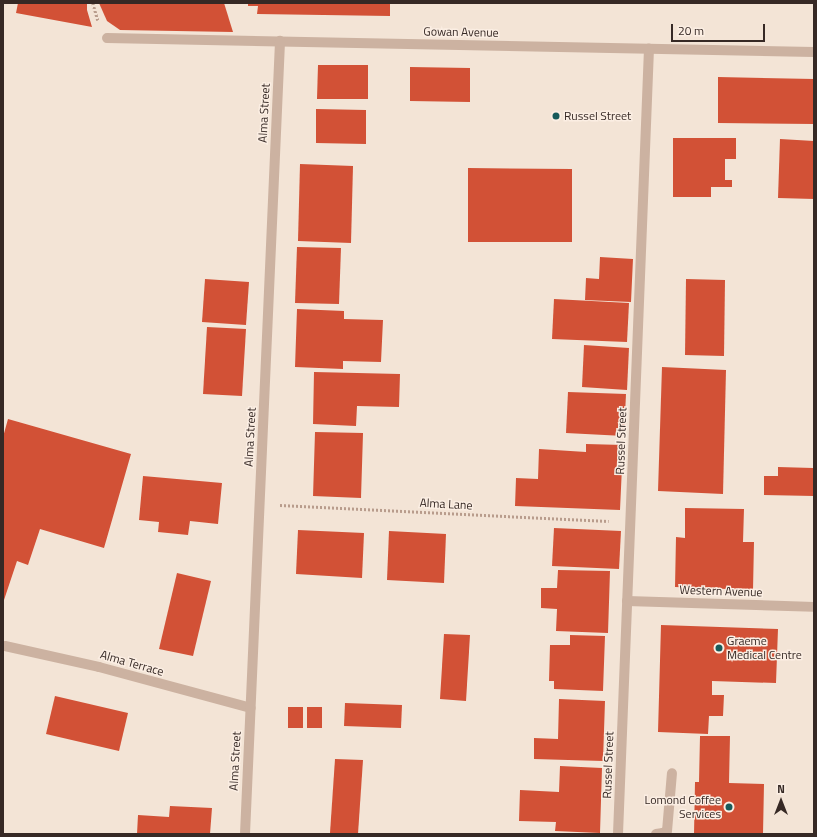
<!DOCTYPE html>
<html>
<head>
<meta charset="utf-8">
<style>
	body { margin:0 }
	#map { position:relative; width:817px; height:837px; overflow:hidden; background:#f3e4d6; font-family:"Titillium Web",sans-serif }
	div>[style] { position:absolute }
	.building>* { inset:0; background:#d25136 }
	.path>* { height:2.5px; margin-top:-1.25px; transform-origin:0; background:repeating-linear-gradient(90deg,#b89c8c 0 2px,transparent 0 4px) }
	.minor>* { height:10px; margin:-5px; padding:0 5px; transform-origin:5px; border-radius:5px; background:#ccb2a1 }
	.dots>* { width:11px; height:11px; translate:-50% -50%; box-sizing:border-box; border:2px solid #fbeee3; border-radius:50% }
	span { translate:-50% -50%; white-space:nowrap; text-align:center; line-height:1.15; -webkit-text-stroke:3px #fbeee3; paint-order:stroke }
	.street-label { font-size:12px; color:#362925 }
	.poi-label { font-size:12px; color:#362925 }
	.left { translate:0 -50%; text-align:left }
	.right { translate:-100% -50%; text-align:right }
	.frame { position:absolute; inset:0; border:4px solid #362925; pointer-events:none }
	.north { position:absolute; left:761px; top:781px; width:40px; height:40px; -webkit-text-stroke:3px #fbeee3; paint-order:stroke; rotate:0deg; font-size:11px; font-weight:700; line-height:16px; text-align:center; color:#362925 }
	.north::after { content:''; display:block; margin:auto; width:14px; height:18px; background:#362925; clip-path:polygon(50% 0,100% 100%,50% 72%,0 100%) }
	.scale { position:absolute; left:671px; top:24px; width:94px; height:18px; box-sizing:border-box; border:2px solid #362925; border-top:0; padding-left:5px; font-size:12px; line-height:14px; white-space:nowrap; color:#362925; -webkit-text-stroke:3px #fbeee3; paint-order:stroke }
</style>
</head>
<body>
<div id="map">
	<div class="building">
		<i style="clip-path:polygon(18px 3px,87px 3px,87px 10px,92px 27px,16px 13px)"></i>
		<i style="clip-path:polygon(99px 3px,224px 3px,233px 32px,120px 30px,107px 21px)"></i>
		<i style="clip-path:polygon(248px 3px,390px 3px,390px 16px,257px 14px,258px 6px,248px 6px)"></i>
		<i style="clip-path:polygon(318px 65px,368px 65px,368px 99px,317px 99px)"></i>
		<i style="clip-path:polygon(410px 67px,470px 68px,470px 102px,410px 101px)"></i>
		<i style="clip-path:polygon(718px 77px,814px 79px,814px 124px,718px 123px)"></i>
		<i style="clip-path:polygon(316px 109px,366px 110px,366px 144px,316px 143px)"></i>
		<i style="clip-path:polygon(673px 138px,736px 138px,736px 159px,725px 159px,725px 180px,732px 180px,732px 187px,711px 187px,711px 197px,673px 197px)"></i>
		<i style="clip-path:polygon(780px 139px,814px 141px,814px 199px,778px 198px)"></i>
		<i style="clip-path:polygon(300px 164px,353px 166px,351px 243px,298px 241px)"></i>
		<i style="clip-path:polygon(468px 168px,572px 169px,572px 242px,468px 242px)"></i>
		<i style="clip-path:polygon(297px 247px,341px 248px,339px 304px,295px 303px)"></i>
		<i style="clip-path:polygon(600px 257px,633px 259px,631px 302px,585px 300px,586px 278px,599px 279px)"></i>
		<i style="clip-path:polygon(205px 279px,249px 282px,246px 325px,202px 322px)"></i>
		<i style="clip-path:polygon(686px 279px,725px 280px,724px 356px,685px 355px)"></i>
		<i style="clip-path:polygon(554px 299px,629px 303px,627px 342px,552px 339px)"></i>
		<i style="clip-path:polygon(297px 309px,344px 311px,344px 319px,383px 320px,381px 362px,343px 361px,343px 369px,295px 367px)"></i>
		<i style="clip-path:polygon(207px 327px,246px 329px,242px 396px,203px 394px)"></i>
		<i style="clip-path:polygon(584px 345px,629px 348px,627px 390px,582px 387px)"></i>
		<i style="clip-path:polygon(662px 367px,726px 370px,723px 494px,658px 491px)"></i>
		<i style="clip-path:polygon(314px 372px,400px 374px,399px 407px,357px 406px,356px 426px,313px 424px)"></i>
		<i style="clip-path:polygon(568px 392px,626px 394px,624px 436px,566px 433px)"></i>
		<i style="clip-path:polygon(8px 419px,131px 454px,104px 548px,40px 529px,28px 565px,17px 561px,3px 603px,3px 437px)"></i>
		<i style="clip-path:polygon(315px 432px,363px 433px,361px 498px,313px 496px)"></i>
		<i style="clip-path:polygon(586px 444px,623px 445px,620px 510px,515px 506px,516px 478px,538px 479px,539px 449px,586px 452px)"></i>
		<i style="clip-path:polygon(778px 467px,813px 468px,814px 496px,764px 495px,764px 476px,778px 476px)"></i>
		<i style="clip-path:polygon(143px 476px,222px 483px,218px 524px,190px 521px,188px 535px,158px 532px,159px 522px,139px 520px)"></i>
		<i style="clip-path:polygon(685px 508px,744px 509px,743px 542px,754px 542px,753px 590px,675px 587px,676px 537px,685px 538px)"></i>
		<i style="clip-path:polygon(554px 528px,621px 531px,619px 569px,552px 566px)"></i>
		<i style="clip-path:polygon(298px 530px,364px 533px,362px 578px,296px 574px)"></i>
		<i style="clip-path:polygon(389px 531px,446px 534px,444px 583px,387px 580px)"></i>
		<i style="clip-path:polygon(558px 570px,610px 571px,608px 633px,556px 631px,557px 609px,541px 608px,541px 588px,557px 588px)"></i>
		<i style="clip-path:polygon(177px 573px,211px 581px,193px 656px,159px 649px)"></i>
		<i style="clip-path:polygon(661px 625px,778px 629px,776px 683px,712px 681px,712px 695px,724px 695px,723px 716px,709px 716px,708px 734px,658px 732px)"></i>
		<i style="clip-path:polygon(444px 634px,470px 635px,466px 701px,440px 699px)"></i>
		<i style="clip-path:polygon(570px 635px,605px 636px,603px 691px,554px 689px,554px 681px,549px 681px,550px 645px,570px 645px)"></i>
		<i style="clip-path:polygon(55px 696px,128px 713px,119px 751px,46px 734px)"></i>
		<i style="clip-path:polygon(559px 699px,605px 701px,603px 761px,534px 759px,534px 738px,558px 739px)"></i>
		<i style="clip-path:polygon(345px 703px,402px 705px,401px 728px,344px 726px)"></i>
		<i style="clip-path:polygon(288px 707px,303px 707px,303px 728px,288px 728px)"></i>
		<i style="clip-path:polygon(307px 707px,322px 707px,322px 728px,307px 728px)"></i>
		<i style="clip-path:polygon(700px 736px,730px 736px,729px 783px,764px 784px,763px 834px,694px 834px,695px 782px,699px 782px)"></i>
		<i style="clip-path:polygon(335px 759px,363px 760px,358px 834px,330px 833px)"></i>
		<i style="clip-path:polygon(560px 766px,602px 768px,600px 833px,555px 831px,556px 822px,519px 821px,520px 790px,559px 792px)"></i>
		<i style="clip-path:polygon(170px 806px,212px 808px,210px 834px,137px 834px,138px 815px,169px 817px)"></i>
	</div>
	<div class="path">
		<i style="left:93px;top:3px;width:18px;rotate:74deg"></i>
		<i style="left:280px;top:505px;width:329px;rotate:2.8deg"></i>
	</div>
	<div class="minor">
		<i style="left:107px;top:38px;width:707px;rotate:1.13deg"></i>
		<i style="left:627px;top:601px;width:187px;rotate:1.8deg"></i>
		<i style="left:5px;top:646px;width:96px;rotate:12.6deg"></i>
		<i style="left:99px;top:667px;width:157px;rotate:15.1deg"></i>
		<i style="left:245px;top:834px;width:794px;rotate:-87.47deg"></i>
		<i style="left:618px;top:834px;width:786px;rotate:-87.74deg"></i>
		<i style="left:656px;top:834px;width:7px;rotate:-8deg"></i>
		<i style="left:663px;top:833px;width:4px;rotate:-27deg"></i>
		<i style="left:667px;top:831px;width:58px;rotate:-85.1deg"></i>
	</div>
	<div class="dots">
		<i style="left:556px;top:116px;background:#175b5b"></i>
		<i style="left:719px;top:648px;background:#175b5b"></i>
		<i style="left:729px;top:807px;background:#175b5b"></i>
	</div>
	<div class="street-label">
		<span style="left:461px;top:32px;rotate:1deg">Gowan Avenue</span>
		<span style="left:264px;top:113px;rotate:-87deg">Alma Street</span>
		<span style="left:250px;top:437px;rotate:-87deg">Alma Street</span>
		<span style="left:621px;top:441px;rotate:-88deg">Russel Street</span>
		<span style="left:446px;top:504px;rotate:3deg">Alma Lane</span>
		<span style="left:721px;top:591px;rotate:2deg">Western Avenue</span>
		<span style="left:132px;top:663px;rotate:16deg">Alma Terrace</span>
		<span style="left:235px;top:761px;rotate:-87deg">Alma Street</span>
		<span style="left:608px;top:765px;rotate:-88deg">Russel Street</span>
	</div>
	<div class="poi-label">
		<span class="left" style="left:564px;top:116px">Russel Street</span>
		<span class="left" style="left:727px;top:648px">Graeme<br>Medical Centre</span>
		<span class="right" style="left:721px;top:807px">Lomond Coffee<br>Services</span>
	</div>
	<div class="frame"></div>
	<div class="north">N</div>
	<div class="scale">20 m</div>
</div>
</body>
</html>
